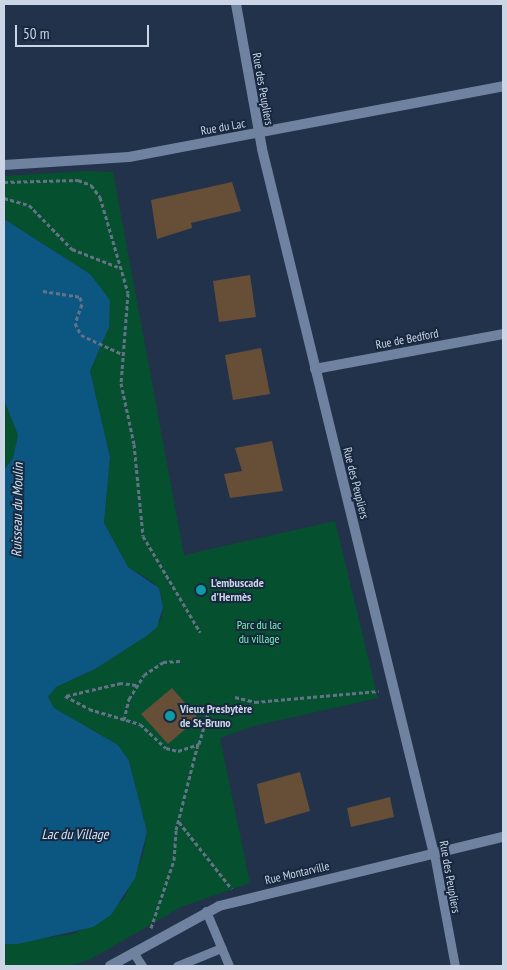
<!DOCTYPE html>
<html>
<head>
<meta charset="utf-8">
<style>
	body { margin:0 }
	#map { position:relative; width:507px; height:970px; overflow:hidden; background:#21324a; font-family:"PT Sans Narrow",sans-serif }
	div>[style] { position:absolute }
	.green>* { inset:0; background:#05502e }
	.water>* { inset:0; background:#0c5781 }
	.building>* { inset:0; background:#674e37 }
	.path>* { height:3px; margin-top:-1.5px; transform-origin:0; background:repeating-linear-gradient(90deg,#637287 0 4px,transparent 0 6.5px) }
	.service>* { height:9px; margin:-4.5px; padding:0 4.5px; transform-origin:4.5px; border-radius:4.5px; background:#6f829f }
	.minor>* { height:10px; margin:-5px; padding:0 5px; transform-origin:5px; border-radius:5px; background:#6f829f }
	.tertiary>* { height:10px; margin:-5px; padding:0 5px; transform-origin:5px; border-radius:5px; background:#6f829f }
	.dots>* { width:14px; height:14px; translate:-50% -50%; box-sizing:border-box; border:2px solid #17283f; border-radius:50% }
	span { translate:-50% -50%; white-space:nowrap; text-align:center; line-height:1.15; -webkit-text-stroke:4px #17283f; paint-order:stroke }
	.street-label { font-size:12px; color:#cad5e5 }
	.poi-label { font-size:12px; color:#cad5e5; font-weight:700 }
	.left { translate:0 -50%; text-align:left }
	.park-label { font-size:12px; color:#78f5ae }
	.water-label { font-size:14px; color:#d0e4f4; font-style:italic }
	.frame { position:absolute; inset:0; border:5px solid #cad5e5; pointer-events:none }
	.scale { position:absolute; left:15px; top:25px; width:134px; height:22px; box-sizing:border-box; border:2px solid #cad5e5; border-top:0; padding-left:6px; font-size:15px; line-height:18px; white-space:nowrap; color:#cad5e5; -webkit-text-stroke:4px #17283f; paint-order:stroke }
</style>
</head>
<body>
<div id="map">
	<div class="green">
		<i style="clip-path:polygon(87px 171px,113px 172px,184px 555px,335px 521px,378px 698px,254px 726px,220px 738px,250px 883px,181px 907px,89px 960px,68px 966px,4px 966px,4px 944px,74px 934px,124px 899px,143px 855px,147px 832px,129px 761px,118px 745px,54px 708px,48px 697px,56px 687px,95px 669px,148px 635px,162px 618px,162px 597px,153px 582px,128px 567px,104px 523px,110px 457px,90px 371px,109px 327px,90px 274px,4px 219px,4px 176px)"></i>
		<i style="clip-path:polygon(4px 400px,18px 435px,13px 458px,4px 470px)"></i>
	</div>
	<div class="water">
		<i style="clip-path:polygon(4px 219px,90px 274px,110px 300px,109px 327px,90px 371px,110px 457px,104px 523px,128px 567px,159px 588px,163px 607px,157px 627px,148px 635px,95px 669px,56px 687px,48px 697px,54px 708px,118px 745px,129px 761px,147px 832px,135px 878px,111px 915px,93px 927px,18px 944px,4px 944px,4px 470px,13px 458px,18px 435px,4px 400px)"></i>
	</div>
	<div class="building">
		<i style="clip-path:polygon(232px 182px,241px 211px,191px 223px,192px 228px,157px 239px,151px 200px)"></i>
		<i style="clip-path:polygon(250px 275px,256px 317px,219px 322px,213px 281px)"></i>
		<i style="clip-path:polygon(261px 348px,270px 394px,233px 400px,225px 355px)"></i>
		<i style="clip-path:polygon(272px 441px,283px 491px,230px 498px,224px 474px,242px 471px,235px 448px)"></i>
		<i style="clip-path:polygon(172px 688px,198px 718px,168px 744px,141px 714px)"></i>
		<i style="clip-path:polygon(300px 772px,310px 811px,265px 824px,257px 784px)"></i>
		<i style="clip-path:polygon(390px 797px,394px 817px,351px 827px,347px 808px)"></i>
	</div>
	<div class="path">
		<i style="left:4px;top:182px;width:74px;rotate:-1.5deg"></i>
		<i style="left:78px;top:180px;width:14px;rotate:21deg"></i>
		<i style="left:91px;top:185px;width:15px;rotate:53deg"></i>
		<i style="left:100px;top:197px;width:100px;rotate:73.7deg"></i>
		<i style="left:128px;top:293px;width:90px;rotate:94.4deg"></i>
		<i style="left:121px;top:383px;width:62px;rotate:78deg"></i>
		<i style="left:134px;top:444px;width:92px;rotate:84.4deg"></i>
		<i style="left:143px;top:536px;width:112px;rotate:59.3deg"></i>
		<i style="left:4px;top:198px;width:26px;rotate:16deg"></i>
		<i style="left:29px;top:205px;width:62px;rotate:45.7deg"></i>
		<i style="left:72px;top:249px;width:49px;rotate:21.4deg"></i>
		<i style="left:43px;top:291px;width:37px;rotate:9deg"></i>
		<i style="left:80px;top:297px;width:7px;rotate:74deg"></i>
		<i style="left:82px;top:304px;width:20px;rotate:110deg"></i>
		<i style="left:75px;top:323px;width:13px;rotate:63deg"></i>
		<i style="left:81px;top:335px;width:45px;rotate:24.9deg"></i>
		<i style="left:136px;top:685px;width:15px;rotate:-172deg"></i>
		<i style="left:121px;top:683px;width:57px;rotate:166.9deg"></i>
		<i style="left:65px;top:696px;width:27px;rotate:28deg"></i>
		<i style="left:89px;top:709px;width:53px;rotate:16.4deg"></i>
		<i style="left:140px;top:724px;width:35px;rotate:43deg"></i>
		<i style="left:166px;top:748px;width:12px;rotate:14deg"></i>
		<i style="left:178px;top:751px;width:22px;rotate:-18deg"></i>
		<i style="left:199px;top:744px;width:43px;rotate:-73.7deg"></i>
		<i style="left:235px;top:697px;width:21px;rotate:14deg"></i>
		<i style="left:255px;top:702px;width:124px;rotate:-5.1deg"></i>
		<i style="left:124px;top:720px;width:22px;rotate:-77deg"></i>
		<i style="left:129px;top:699px;width:28px;rotate:-58deg"></i>
		<i style="left:144px;top:675px;width:23px;rotate:-34deg"></i>
		<i style="left:163px;top:662px;width:17px;rotate:-3deg"></i>
		<i style="left:179px;top:822px;width:85px;rotate:51.7deg"></i>
		<i style="left:151px;top:928px;width:72px;rotate:-71.3deg"></i>
		<i style="left:174px;top:860px;width:30px;rotate:-86deg"></i>
		<i style="left:176px;top:830px;width:89px;rotate:-75.7deg"></i>
	</div>
	<div class="service">
		<i style="left:434px;top:854px;width:114px;rotate:79.4deg"></i>
		<i style="left:206px;top:911px;width:60px;rotate:67.3deg"></i>
		<i style="left:133px;top:952px;width:17px;rotate:57deg"></i>
		<i style="left:177px;top:966px;width:48px;rotate:-22.2deg"></i>
	</div>
	<div class="minor">
		<i style="left:236px;top:4px;width:147px;rotate:79.8deg"></i>
		<i style="left:262px;top:149px;width:726px;rotate:76.29deg"></i>
		<i style="left:4px;top:165px;width:125px;rotate:-3.7deg"></i>
		<i style="left:129px;top:157px;width:381px;rotate:-10.7deg"></i>
		<i style="left:315px;top:369px;width:191px;rotate:-10.5deg"></i>
	</div>
	<div class="tertiary">
		<i style="left:110px;top:966px;width:124px;rotate:-28.8deg"></i>
		<i style="left:219px;top:906px;width:292px;rotate:-13.7deg"></i>
	</div>
	<div class="dots">
		<i style="left:201px;top:590px;background:#0f9aa8"></i>
		<i style="left:170px;top:716px;background:#0f9aa8"></i>
	</div>
	<div class="street-label">
		<span style="left:263px;top:89px;rotate:80deg">Rue des Peupliers</span>
		<span style="left:223px;top:127px;rotate:-10deg">Rue du Lac</span>
		<span style="left:407px;top:339px;rotate:-11deg">Rue de Bedford</span>
		<span style="left:356px;top:483px;rotate:76deg">Rue des Peupliers</span>
		<span style="left:297px;top:873px;rotate:-13deg">Rue Montarville</span>
		<span style="left:450px;top:877px;rotate:80deg">Rue des Peupliers</span>
	</div>
	<div class="poi-label">
		<span class="left" style="left:211px;top:590px">L'embuscade<br>d'Hermès</span>
		<span class="left" style="left:180px;top:716px">Vieux Presbytère<br>de St-Bruno</span>
	</div>
	<div class="park-label">
		<span style="left:259px;top:632px">Parc du lac<br>du village</span>
	</div>
	<div class="water-label">
		<span style="left:17px;top:510px;rotate:-89deg">Ruisseau du Moulin</span>
		<span style="left:75px;top:834px">Lac du Village</span>
	</div>
	<div class="frame"></div>
	<div class="scale">50 m</div>
</div>
</body>
</html>
